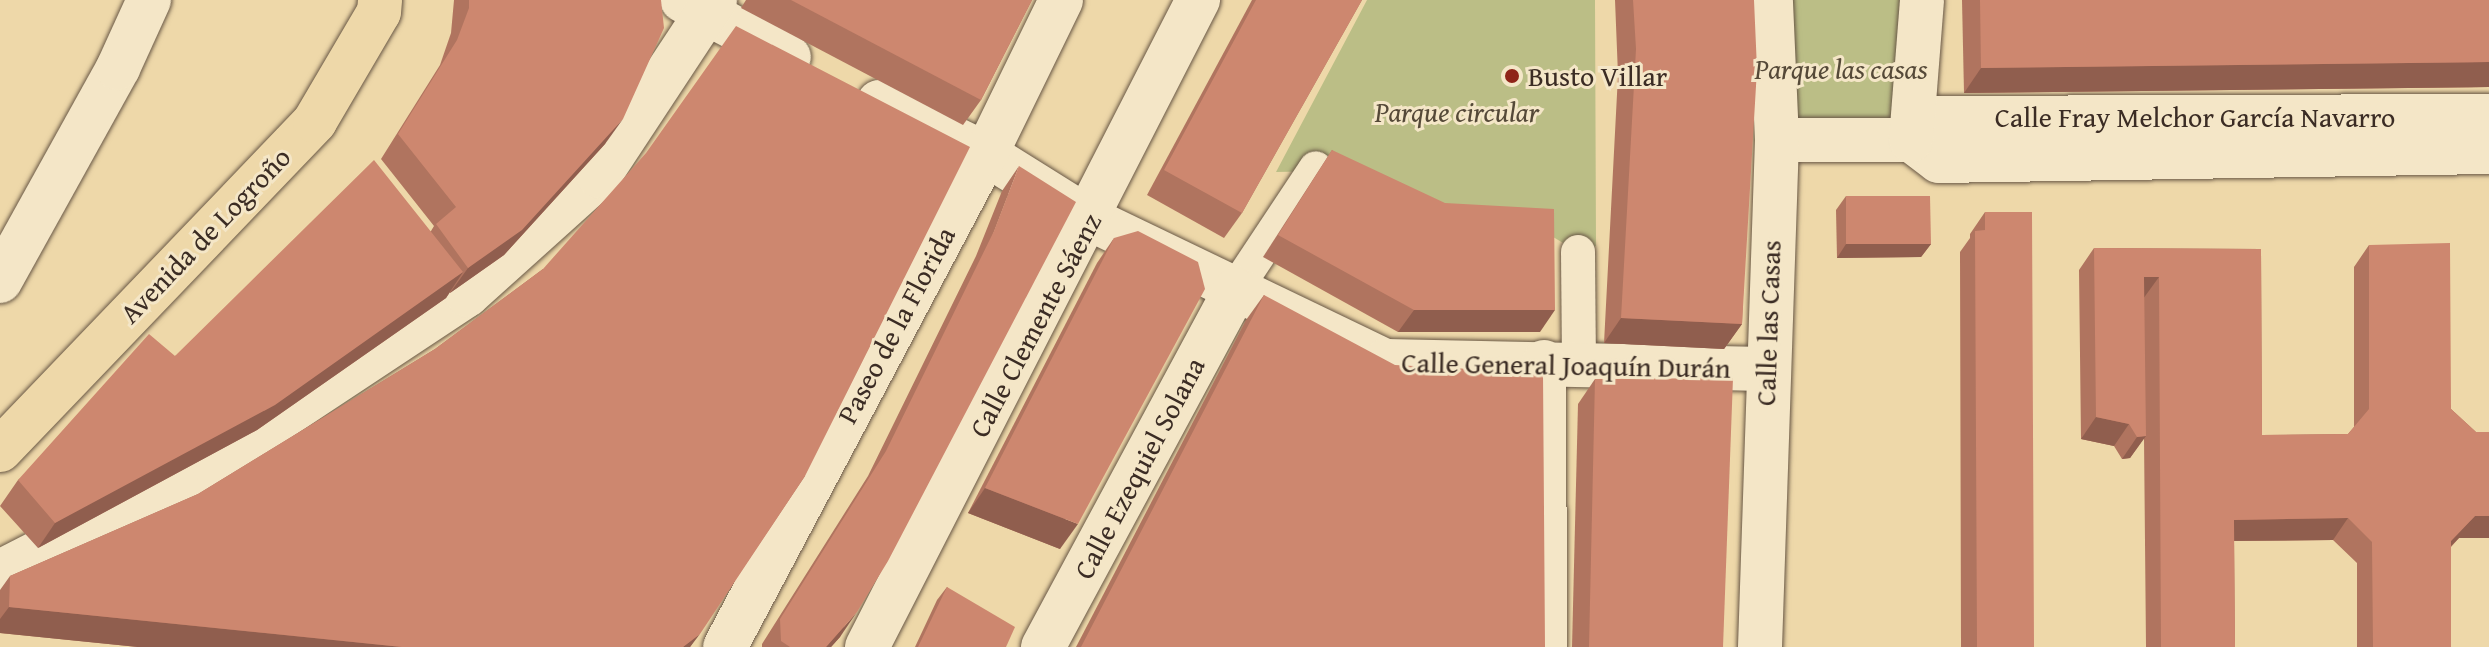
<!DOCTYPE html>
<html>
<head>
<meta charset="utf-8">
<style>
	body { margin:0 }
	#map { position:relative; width:2489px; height:647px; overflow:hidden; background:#eed8a9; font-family:"Gentium Book Plus",serif }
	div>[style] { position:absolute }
	.green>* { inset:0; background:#bbbe86 }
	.roads { filter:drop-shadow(0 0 2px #685745) drop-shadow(0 0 2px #685745) }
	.pedestrian>* { height:34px; margin:-17px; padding:0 17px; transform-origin:17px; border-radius:17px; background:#f4e6c7 }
	.minor>* { height:44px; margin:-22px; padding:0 22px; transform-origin:22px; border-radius:22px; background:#f4e6c7 }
	.primary>* { height:44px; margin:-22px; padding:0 22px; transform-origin:22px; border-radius:22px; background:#eed8a9 }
	.wall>* { inset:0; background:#b0745f }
	.shaded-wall>* { inset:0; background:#905e4e }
	.building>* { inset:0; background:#cd876f }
	.dots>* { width:22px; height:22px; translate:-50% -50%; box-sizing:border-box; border:4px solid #f4e6c7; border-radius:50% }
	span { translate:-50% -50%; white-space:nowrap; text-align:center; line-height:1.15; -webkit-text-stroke:6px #f4e6c7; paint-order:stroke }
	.park-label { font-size:28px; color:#554938; font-style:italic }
	.poi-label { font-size:28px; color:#3b2c24 }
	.left { translate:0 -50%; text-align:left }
	.street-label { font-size:28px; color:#3b2c24 }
</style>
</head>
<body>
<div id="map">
	<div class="green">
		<i style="clip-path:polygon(1367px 0,1595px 0,1596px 246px,1578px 252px,1530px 223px,1430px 225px,1326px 171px,1276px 172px)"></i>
		<i style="clip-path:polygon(1771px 0,1908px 0,1911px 140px,1777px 140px)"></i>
	</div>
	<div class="roads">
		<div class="pedestrian">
			<i style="left:1578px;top:252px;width:111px;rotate:89.5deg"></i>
			<i style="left:1235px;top:290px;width:146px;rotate:-56.4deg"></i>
		</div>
		<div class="minor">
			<i style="left:682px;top:0;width:121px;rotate:28deg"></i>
			<i style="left:879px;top:102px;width:119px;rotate:25.9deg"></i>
			<i style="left:986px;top:154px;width:123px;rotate:32deg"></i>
			<i style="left:1090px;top:219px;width:327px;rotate:25.7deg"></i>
			<i style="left:1385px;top:361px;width:381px;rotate:1.2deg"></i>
			<i style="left:1777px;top:140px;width:134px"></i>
			<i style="left:1911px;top:140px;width:35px;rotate:37deg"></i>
			<i style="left:1939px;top:161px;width:550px;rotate:-0.94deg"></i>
			<i style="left:1911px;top:140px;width:31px;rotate:-45deg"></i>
			<i style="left:1933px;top:118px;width:556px;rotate:-0.21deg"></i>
			<i style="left:1911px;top:140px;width:140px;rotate:-85.5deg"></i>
			<i style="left:0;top:281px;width:244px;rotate:-61deg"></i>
			<i style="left:118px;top:68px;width:75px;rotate:-65.5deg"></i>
			<i style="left:1544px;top:362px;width:285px;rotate:89.8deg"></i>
			<i style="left:0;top:572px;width:239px;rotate:-27.1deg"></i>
			<i style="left:213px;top:463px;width:305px;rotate:-33.5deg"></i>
			<i style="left:467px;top:295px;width:178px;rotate:-42deg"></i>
			<i style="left:599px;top:176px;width:211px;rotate:-56.6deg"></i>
			<i style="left:725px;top:647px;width:558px;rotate:-62.1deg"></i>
			<i style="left:986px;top:154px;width:171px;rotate:-64deg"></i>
			<i style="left:867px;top:647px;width:727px;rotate:-62.91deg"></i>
			<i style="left:1043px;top:647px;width:405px;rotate:-61.7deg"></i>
			<i style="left:1760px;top:647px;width:507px;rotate:-88.08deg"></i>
			<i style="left:1777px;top:140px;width:140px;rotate:-92.5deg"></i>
		</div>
		<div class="primary">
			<i style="left:0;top:450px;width:455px;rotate:-46.2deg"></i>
			<i style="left:315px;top:121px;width:126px;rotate:-59.6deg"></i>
			<i style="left:379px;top:12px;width:12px;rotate:-85deg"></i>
		</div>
	</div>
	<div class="wall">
		<i style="clip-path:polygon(454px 0,661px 0,605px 144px,504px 255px,450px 293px,450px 292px,446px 298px,257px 430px,38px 548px,0 506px,18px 480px,175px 356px,431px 231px,434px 226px,381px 159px,440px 65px,451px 33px)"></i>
		<i style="clip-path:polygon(746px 0,1032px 0,981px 100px,963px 125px,741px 8px)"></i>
		<i style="clip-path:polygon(1252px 0,1362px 0,1242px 213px,1224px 238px,1147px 195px)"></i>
		<i style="clip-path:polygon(1615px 0,1754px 0,1742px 324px,1724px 349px,1604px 343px,1618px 75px)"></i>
		<i style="clip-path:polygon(1962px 0,2489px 0,2489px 87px,1964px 93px)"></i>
		<i style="clip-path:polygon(1332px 150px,1540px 332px,1398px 332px,1263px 257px)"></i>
		<i style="clip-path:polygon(1019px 166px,840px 637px,831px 647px,762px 647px,762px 644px,868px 476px,976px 256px,1002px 191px)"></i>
		<i style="clip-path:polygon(1846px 196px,1931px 244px,1921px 257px,1837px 258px,1836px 210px)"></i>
		<i style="clip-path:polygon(1985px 212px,2034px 647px,1961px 647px,1960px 252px,1970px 238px,1970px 234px)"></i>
		<i style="clip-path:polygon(1114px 238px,1060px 549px,968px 513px,1097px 263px)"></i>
		<i style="clip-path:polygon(2369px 245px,2451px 409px,2476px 432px,2489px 432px,2489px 538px,2459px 538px,2451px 547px,2451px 647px,2357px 647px,2357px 563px,2333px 540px,2234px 541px,2235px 647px,2146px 647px,2144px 438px,2130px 458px,2122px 459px,2114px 446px,2081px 439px,2079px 270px,2094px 248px,2261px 249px,2262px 435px,2348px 434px,2354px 427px,2354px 267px)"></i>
		<i style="clip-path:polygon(543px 269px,805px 476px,690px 647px,138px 647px,0 633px,0 590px,10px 576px,198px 494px,435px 349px)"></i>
		<i style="clip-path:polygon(1264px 295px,1545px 647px,1076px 647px,1246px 320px)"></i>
		<i style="clip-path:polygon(1595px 379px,1723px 647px,1572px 647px,1578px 404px)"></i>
		<i style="clip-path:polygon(947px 587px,1006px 647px,915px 647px,937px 600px)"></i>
	</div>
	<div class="shaded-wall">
		<i style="clip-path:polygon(2489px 62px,2489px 87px,1964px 93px,1981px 68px)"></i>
		<i style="clip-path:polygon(623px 119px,605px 144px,504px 255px,450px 293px,468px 268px)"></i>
		<i style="clip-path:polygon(1846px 244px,1931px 244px,1921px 257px,1837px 258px)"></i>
		<i style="clip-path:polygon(463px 272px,446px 298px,257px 430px,38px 548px,55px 523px)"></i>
		<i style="clip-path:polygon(2144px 277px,2159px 277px,2143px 299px)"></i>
		<i style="clip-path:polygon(1414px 310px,1555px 310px,1540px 332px,1398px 332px)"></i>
		<i style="clip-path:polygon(1621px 318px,1742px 324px,1724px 349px,1604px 343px)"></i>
		<i style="clip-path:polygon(2096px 417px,2129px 424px,2114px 446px,2081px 439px)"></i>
		<i style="clip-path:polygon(2146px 436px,2130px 458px,2122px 459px,2137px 437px)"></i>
		<i style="clip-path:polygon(985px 488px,1078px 524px,1060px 549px,968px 513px)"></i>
		<i style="clip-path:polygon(2475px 516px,2489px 516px,2489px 538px,2459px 538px,2435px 562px,2451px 541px)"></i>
		<i style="clip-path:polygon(2348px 518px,2333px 540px,2218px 541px,2234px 520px)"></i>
		<i style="clip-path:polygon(9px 607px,402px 647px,138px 647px,0 633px,0 619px)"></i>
		<i style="clip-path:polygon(857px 612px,840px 637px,831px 647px,826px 647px)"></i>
		<i style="clip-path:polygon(700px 634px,690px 647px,683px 647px)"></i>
	</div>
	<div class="building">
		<i style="clip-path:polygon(469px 0,661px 0,664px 28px,623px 119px,522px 230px,468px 268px,436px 224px,456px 207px,398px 134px,457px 40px,469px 8px)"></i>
		<i style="clip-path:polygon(791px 0,1032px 0,981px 100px)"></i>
		<i style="clip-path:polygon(1256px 0,1362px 0,1242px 213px,1164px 170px)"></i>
		<i style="clip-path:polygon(1633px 0,1754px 0,1757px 69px,1742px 324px,1621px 318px,1636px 49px)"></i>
		<i style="clip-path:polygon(1980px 0,2489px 0,2489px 62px,1981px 68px)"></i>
		<i style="clip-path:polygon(736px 26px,970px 147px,805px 476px,700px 634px,683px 647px,402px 647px,9px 607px,10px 576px,198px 494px,435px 349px,543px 269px,646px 153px)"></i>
		<i style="clip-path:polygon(1332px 150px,1445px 203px,1554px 209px,1555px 310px,1414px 310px,1278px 235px)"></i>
		<i style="clip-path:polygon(374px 160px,463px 272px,275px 405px,55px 523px,18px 480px,149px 334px,175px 356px)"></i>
		<i style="clip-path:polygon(1019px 166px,1076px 202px,888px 561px,857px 612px,826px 647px,790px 647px,781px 641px,780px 619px,886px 451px,994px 231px)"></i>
		<i style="clip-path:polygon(1846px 196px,1930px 196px,1931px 244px,1846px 244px)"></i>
		<i style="clip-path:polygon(1985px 212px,2032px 212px,2034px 647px,1977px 647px,1975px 231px,1985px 230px)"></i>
		<i style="clip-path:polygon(1138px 231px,1198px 262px,1205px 289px,1078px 524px,985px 488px,1114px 238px)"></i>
		<i style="clip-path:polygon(2450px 243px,2451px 409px,2476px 432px,2489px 432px,2489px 516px,2475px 516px,2451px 541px,2451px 647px,2373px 647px,2372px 542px,2348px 518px,2234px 520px,2235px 647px,2161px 647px,2159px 277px,2144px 277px,2146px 436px,2137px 437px,2129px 424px,2096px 417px,2094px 248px,2261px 249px,2262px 435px,2348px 434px,2369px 409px,2369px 245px)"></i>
		<i style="clip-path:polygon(1264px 295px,1395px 365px,1543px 373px,1545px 647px,1081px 647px)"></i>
		<i style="clip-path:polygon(1733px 378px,1723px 647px,1589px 647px,1595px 379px)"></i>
		<i style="clip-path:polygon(947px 587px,1015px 627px,1006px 647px,918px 647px)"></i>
	</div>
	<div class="dots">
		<i style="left:1512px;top:76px;background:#8f2418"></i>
	</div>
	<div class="park-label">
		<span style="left:1841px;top:69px">Parque las casas</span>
		<span style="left:1457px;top:112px">Parque circular</span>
	</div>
	<div class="poi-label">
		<span class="left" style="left:1528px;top:76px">Busto Villar</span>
	</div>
	<div class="street-label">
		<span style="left:2195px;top:117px">Calle Fray Melchor García Navarro</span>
		<span style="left:205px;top:235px;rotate:-46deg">Avenida de Logroño</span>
		<span style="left:1768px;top:323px;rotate:-88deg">Calle las Casas</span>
		<span style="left:896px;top:325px;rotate:-62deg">Paseo de la Florida</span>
		<span style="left:1035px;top:325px;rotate:-62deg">Calle Clemente Sáenz</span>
		<span style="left:1566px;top:365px;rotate:1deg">Calle General Joaquín Durán</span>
		<span style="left:1139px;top:468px;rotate:-62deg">Calle Ezequiel Solana</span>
	</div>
</div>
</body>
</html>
